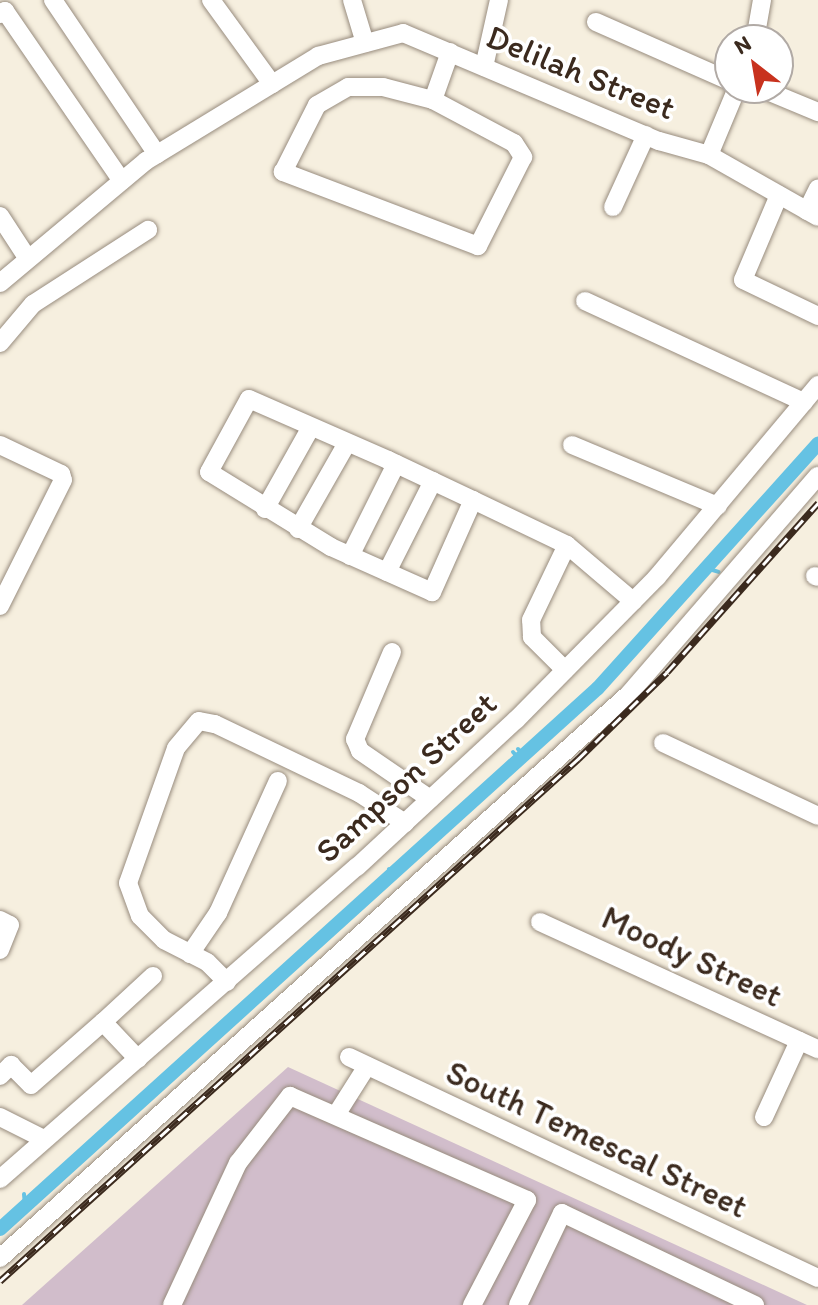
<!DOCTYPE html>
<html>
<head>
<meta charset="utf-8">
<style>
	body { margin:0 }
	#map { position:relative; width:818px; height:1305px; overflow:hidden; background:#f6efdf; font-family:Itim,sans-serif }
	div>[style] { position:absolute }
	.industrial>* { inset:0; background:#d1bdcb }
	.stream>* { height:4px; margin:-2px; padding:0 2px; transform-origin:2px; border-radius:2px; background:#65c2e3 }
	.canal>* { height:14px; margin:-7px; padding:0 7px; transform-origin:7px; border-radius:7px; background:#65c2e3 }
	.roads { filter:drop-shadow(0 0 2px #988c7e) drop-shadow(0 0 2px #988c7e) }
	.minor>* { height:18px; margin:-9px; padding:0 9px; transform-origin:9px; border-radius:9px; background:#fff }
	.rail>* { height:7px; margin-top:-3.5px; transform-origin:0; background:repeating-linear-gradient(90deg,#fff 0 12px,#3b2a1e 0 24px); box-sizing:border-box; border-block:2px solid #3b2a1e }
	span { translate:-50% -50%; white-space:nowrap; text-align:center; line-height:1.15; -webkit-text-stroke:7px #fff; paint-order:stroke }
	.street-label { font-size:34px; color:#3b2a1e }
	.north { position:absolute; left:714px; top:24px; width:80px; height:80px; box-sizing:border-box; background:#fff; border:2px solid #b1aaa5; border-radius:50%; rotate:329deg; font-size:22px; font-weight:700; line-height:32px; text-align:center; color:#3b2a1e }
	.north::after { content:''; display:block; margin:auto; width:28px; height:36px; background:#c8321e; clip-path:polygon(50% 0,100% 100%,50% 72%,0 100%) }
</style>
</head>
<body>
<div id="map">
	<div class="industrial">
		<i style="clip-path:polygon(288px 1067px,807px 1305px,22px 1305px)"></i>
	</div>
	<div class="stream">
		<i style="left:709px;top:569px;width:10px;rotate:17deg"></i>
		<i style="left:518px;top:749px;width:10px;rotate:45deg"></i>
		<i style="left:513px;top:752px;width:11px;rotate:49deg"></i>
		<i style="left:389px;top:869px;width:9px;rotate:49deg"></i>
		<i style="left:24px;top:1194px;width:12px;rotate:85deg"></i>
	</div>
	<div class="canal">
		<i style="left:0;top:1229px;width:806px;rotate:-42.14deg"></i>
		<i style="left:598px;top:688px;width:329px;rotate:-48deg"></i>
	</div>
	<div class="roads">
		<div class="minor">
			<i style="left:53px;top:0;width:186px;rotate:56deg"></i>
			<i style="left:211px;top:0;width:104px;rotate:54deg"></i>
			<i style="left:352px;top:0;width:45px;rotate:73.2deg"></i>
			<i style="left:0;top:14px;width:6px;rotate:-31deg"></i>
			<i style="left:5px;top:11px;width:206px;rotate:55.5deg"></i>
			<i style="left:596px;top:22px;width:146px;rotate:23.8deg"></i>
			<i style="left:755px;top:40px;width:41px;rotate:-80.1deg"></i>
			<i style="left:484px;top:67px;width:69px;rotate:-77.4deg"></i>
			<i style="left:348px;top:87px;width:35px"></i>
			<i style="left:383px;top:87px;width:52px;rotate:14.6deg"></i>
			<i style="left:433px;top:100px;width:92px;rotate:28deg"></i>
			<i style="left:514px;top:143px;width:17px;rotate:57deg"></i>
			<i style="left:523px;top:157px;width:100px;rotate:116.8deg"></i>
			<i style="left:478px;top:246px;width:209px;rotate:-159.2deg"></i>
			<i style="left:283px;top:172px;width:75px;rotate:-63.1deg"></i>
			<i style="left:317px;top:105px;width:36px;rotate:-30deg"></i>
			<i style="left:760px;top:88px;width:63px;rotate:22.5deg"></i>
			<i style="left:433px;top:100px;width:51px;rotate:-70.5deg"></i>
			<i style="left:709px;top:155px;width:73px;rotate:-67.3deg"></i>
			<i style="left:779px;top:195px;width:92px;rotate:113deg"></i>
			<i style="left:743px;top:280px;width:83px;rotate:25.6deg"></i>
			<i style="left:613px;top:207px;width:79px;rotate:-65.4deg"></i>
			<i style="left:807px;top:211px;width:25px;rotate:-64deg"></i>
			<i style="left:0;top:216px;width:51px;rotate:56.9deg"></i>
			<i style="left:0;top:283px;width:190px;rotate:-39.9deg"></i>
			<i style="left:146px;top:161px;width:202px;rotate:-31.4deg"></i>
			<i style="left:318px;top:56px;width:88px;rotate:-15.1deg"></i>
			<i style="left:403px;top:33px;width:278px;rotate:22.9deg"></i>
			<i style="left:659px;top:141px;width:52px;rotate:15.6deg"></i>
			<i style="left:709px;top:155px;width:125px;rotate:29.6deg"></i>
			<i style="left:585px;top:301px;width:241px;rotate:24.8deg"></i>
			<i style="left:0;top:343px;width:51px;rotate:-49.8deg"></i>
			<i style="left:33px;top:304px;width:137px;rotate:-32.8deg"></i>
			<i style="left:0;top:445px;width:68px;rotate:25.4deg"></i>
			<i style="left:61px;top:474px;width:6px;rotate:72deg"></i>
			<i style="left:63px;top:480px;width:141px;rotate:116.6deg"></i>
			<i style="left:572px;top:445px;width:158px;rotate:22.7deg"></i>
			<i style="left:473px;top:500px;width:101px;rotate:114deg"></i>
			<i style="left:432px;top:592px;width:111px;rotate:-156deg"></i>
			<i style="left:331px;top:547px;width:143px;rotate:-148.4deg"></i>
			<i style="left:209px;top:472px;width:83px;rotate:-61.3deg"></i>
			<i style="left:249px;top:399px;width:152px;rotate:23.7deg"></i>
			<i style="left:388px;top:460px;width:94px;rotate:25.2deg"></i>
			<i style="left:473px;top:500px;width:104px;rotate:25.6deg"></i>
			<i style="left:567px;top:545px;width:87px;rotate:40.3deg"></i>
			<i style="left:265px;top:509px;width:94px;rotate:-60.7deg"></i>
			<i style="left:298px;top:529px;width:99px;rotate:-60.3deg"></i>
			<i style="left:350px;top:556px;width:103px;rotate:-63.4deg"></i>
			<i style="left:387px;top:572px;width:102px;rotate:-63.2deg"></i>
			<i style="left:815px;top:576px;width:3px;rotate:18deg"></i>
			<i style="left:392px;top:652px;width:95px;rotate:113deg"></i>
			<i style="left:355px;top:739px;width:13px;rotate:67deg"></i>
			<i style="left:360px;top:751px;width:85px;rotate:34.4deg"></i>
			<i style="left:565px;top:670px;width:47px;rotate:-135deg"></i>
			<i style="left:532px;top:637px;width:17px;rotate:-93deg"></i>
			<i style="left:531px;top:620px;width:83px;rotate:-64.4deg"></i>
			<i style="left:663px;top:743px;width:171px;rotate:25.2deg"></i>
			<i style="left:0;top:920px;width:11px;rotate:27deg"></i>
			<i style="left:10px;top:925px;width:27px;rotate:112deg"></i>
			<i style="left:540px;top:922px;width:306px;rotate:24.6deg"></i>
			<i style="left:190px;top:954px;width:50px;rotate:-55.7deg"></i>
			<i style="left:218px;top:913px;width:145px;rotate:-65.6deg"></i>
			<i style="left:227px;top:982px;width:28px;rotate:-135deg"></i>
			<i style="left:207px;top:962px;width:48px;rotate:-152.9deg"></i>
			<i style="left:164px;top:940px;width:34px;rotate:-135deg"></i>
			<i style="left:140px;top:916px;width:35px;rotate:-110deg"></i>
			<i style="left:128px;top:883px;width:143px;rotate:-70.4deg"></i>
			<i style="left:176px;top:748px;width:35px;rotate:-50deg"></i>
			<i style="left:199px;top:721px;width:16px;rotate:11deg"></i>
			<i style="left:215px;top:724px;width:160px;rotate:25.6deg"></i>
			<i style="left:359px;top:793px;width:55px;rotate:33.1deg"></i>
			<i style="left:103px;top:1022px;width:68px;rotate:-42.6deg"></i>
			<i style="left:349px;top:1057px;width:518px;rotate:25.23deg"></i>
			<i style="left:0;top:1076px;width:16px;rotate:-45deg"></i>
			<i style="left:11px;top:1065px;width:28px;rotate:45deg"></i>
			<i style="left:31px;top:1085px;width:96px;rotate:-41.2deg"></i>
			<i style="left:103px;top:1022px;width:51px;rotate:46.6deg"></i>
			<i style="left:336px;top:1115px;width:58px;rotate:-57.7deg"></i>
			<i style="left:0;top:1117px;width:49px;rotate:26.6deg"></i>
			<i style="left:764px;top:1117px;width:84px;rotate:-65.3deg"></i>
			<i style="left:0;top:1179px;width:474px;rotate:-41.2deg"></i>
			<i style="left:357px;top:867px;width:217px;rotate:-42.8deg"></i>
			<i style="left:516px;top:720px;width:201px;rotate:-45.4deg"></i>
			<i style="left:657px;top:577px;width:251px;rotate:-50deg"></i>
			<i style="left:0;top:1258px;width:843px;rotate:-41.88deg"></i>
			<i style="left:628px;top:695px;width:290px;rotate:-49.1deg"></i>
			<i style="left:172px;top:1305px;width:157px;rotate:-65.1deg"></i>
			<i style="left:238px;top:1163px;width:85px;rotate:-52.2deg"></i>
			<i style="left:290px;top:1096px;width:259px;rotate:23.7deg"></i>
			<i style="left:527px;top:1200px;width:119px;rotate:117.6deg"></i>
			<i style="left:518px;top:1305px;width:102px;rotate:-64.4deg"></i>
			<i style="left:562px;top:1213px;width:214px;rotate:25.5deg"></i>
		</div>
	</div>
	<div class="rail">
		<i style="left:0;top:1281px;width:779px;rotate:-42.09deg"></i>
		<i style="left:578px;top:759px;width:124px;rotate:-44.3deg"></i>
		<i style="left:667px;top:672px;width:227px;rotate:-48.2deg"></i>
	</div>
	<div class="street-label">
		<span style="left:581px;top:72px;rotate:22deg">Delilah Street</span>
		<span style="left:406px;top:777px;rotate:-43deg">Sampson Street</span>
		<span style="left:692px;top:956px;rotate:25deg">Moody Street</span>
		<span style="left:597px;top:1139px;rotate:25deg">South Temescal Street</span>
	</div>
	<div class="north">N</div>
</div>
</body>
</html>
